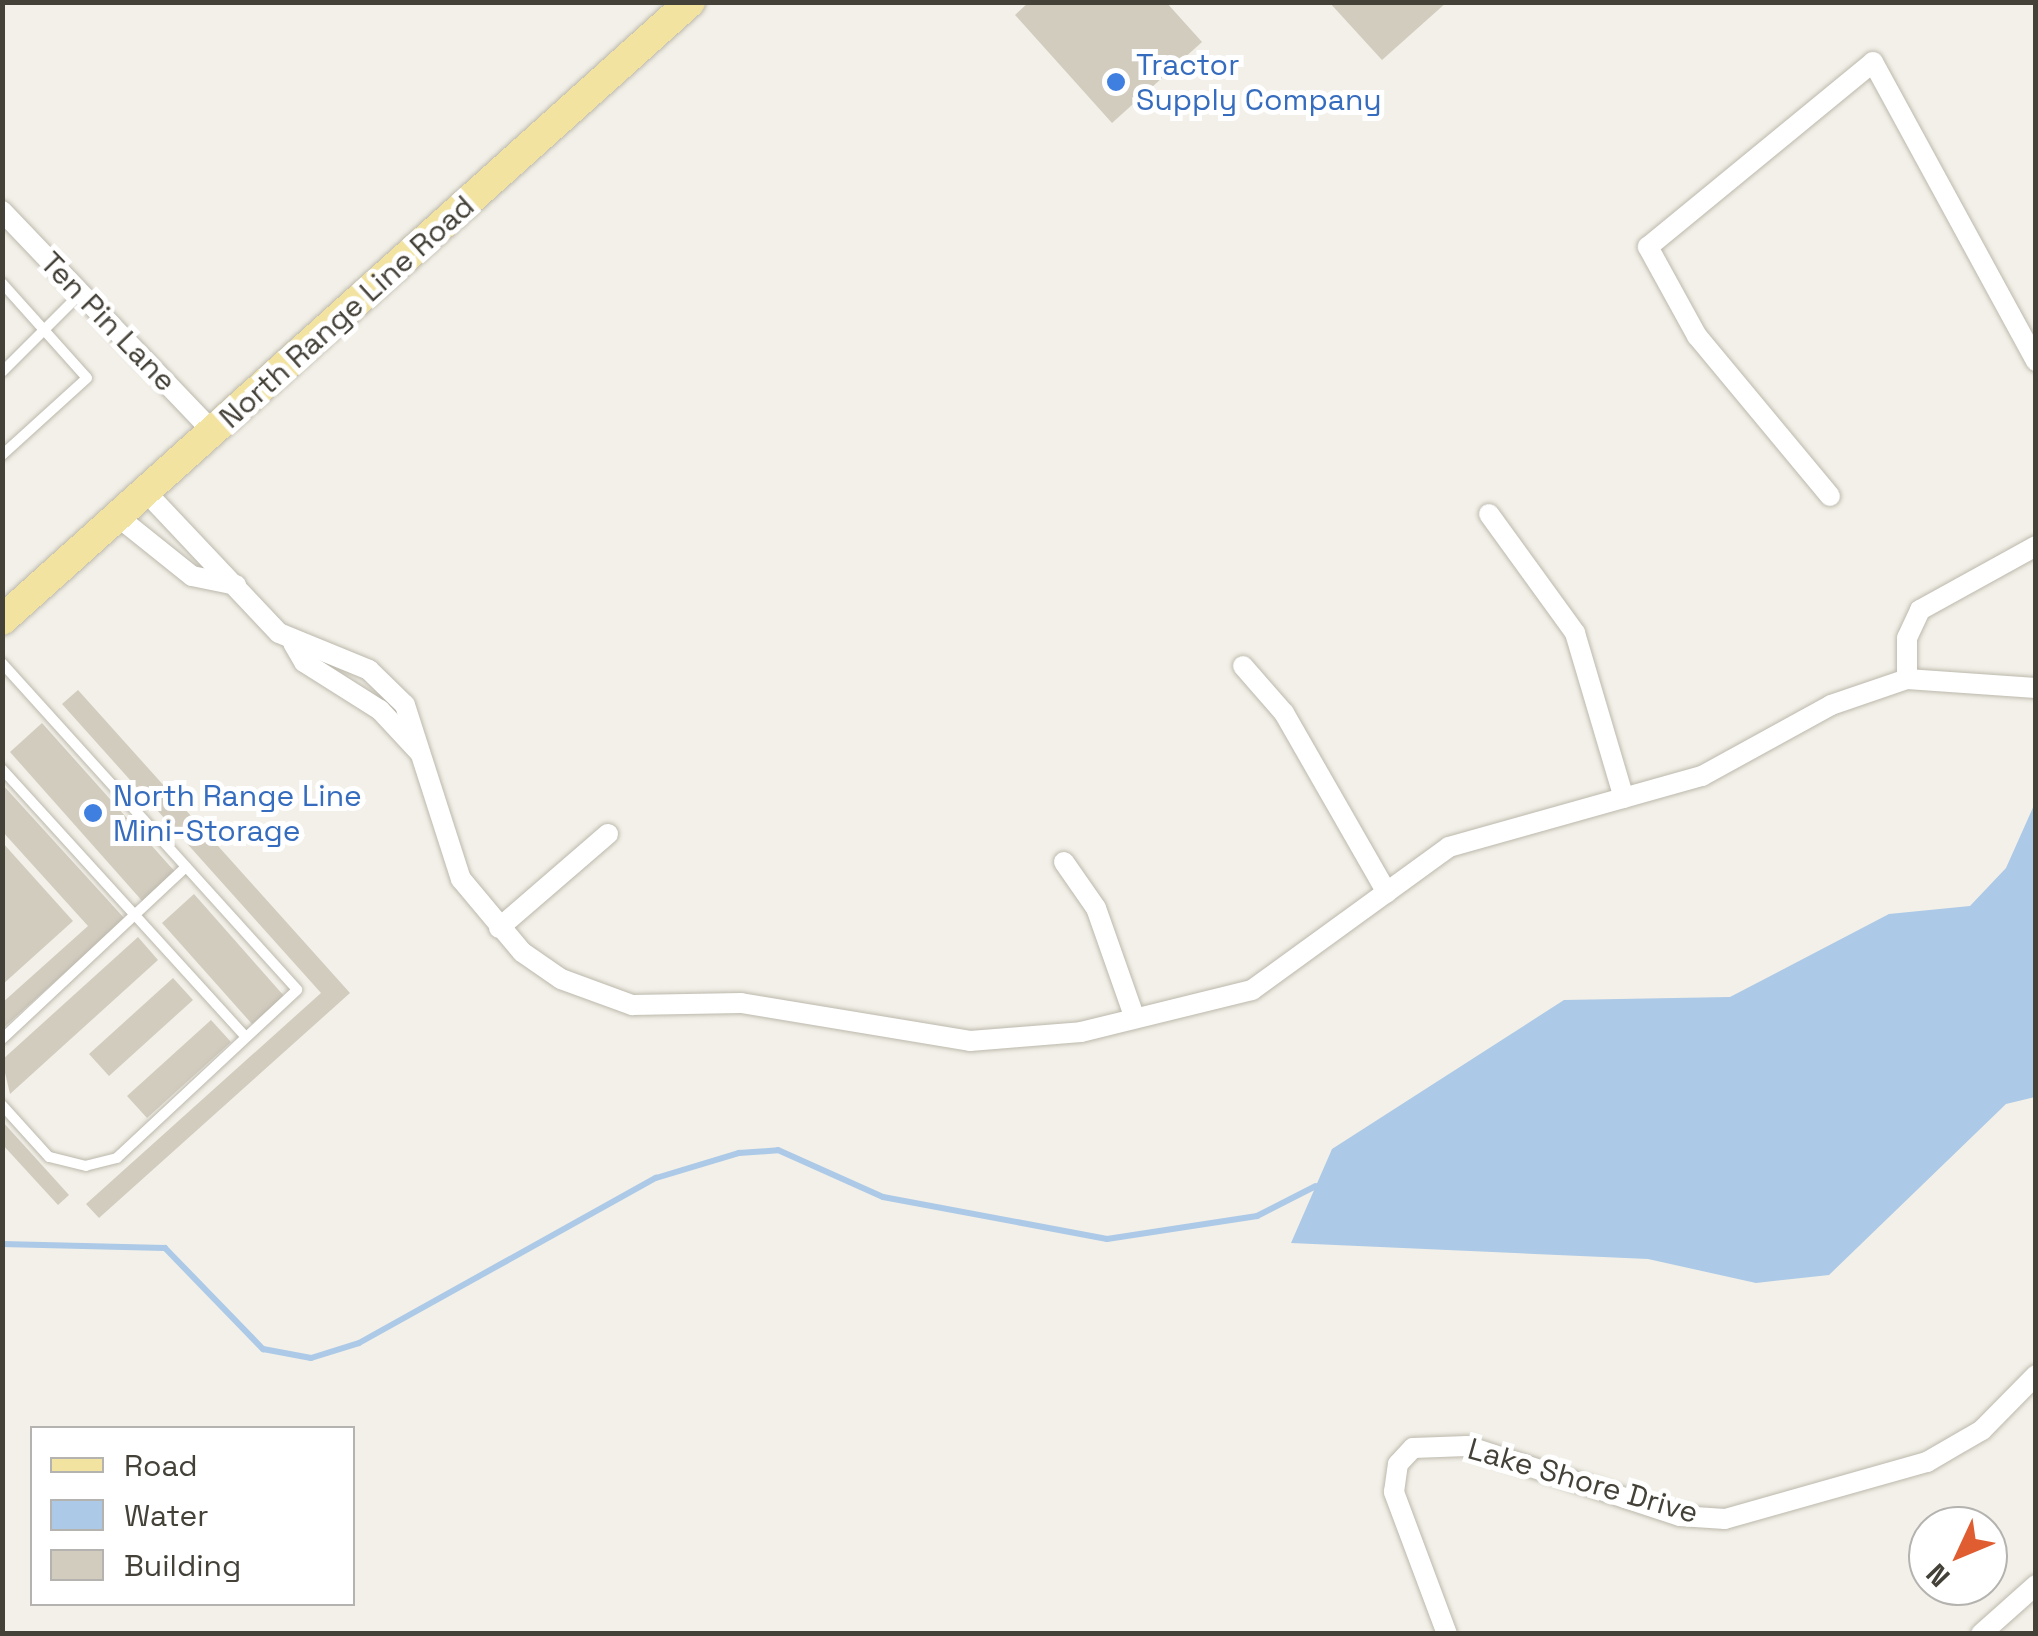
<!DOCTYPE html>
<html>
<head>
<meta charset="utf-8">
<style>
	body { margin:0 }
	#map { position:relative; width:2038px; height:1636px; overflow:hidden; background:#f2f0e8; font-family:"Space Grotesk",sans-serif }
	div>[style] { position:absolute }
	.water>* { inset:0; background:#acc9e7 }
	.stream>* { height:6px; margin:-3px; padding:0 3px; transform-origin:3px; border-radius:3px; background:#acc9e7 }
	.building>* { inset:0; background:#d2ccbf }
	.roads { filter:drop-shadow(0 0 2px #bcb8ac) drop-shadow(0 0 2px #bcb8ac) }
	.lane>* { height:10px; margin:-5px; padding:0 5px; transform-origin:5px; border-radius:5px; background:#fff }
	.street>* { height:20px; margin:-10px; padding:0 10px; transform-origin:10px; border-radius:10px; background:#fff }
	.primary>* { height:30px; margin:-15px; padding:0 15px; transform-origin:15px; border-radius:15px; background:#f2e3a1 }
	.dots>* { width:28px; height:28px; translate:-50% -50%; box-sizing:border-box; border:5px solid #fff; border-radius:50% }
	span { translate:-50% -50%; white-space:nowrap; text-align:center; line-height:1.15; -webkit-text-stroke:10px #fff; paint-order:stroke }
	.shop-label { font-size:30px; color:#366cbe }
	.left { translate:0 -50%; text-align:left }
	.street-label { font-size:30px; color:#444138 }
	.frame { position:absolute; inset:0; border:5px solid #444138; pointer-events:none }
	.legend { position:absolute; left:30px; top:1426px; width:325px; height:180px; box-sizing:border-box; background:#fff; border:2px solid #b4b3af; margin:0; padding:12px 18px; list-style:none; font-size:30px; color:#444138 }
	.legend li { display:flex; align-items:center; gap:20px; height:50px }
	.legend b { width:50px; border:2px solid #b4b3af }
	.north { position:absolute; left:1908px; top:1506px; width:100px; height:100px; box-sizing:border-box; background:#fff; border:2px solid #b4b3af; border-radius:50%; rotate:226deg; font-size:28px; font-weight:700; line-height:40px; text-align:center; color:#444138 }
	.north::after { content:''; display:block; margin:auto; width:35px; height:45px; background:#e05c31; clip-path:polygon(50% 0,100% 100%,50% 72%,0 100%) }
</style>
</head>
<body>
<div id="map">
	<div class="water">
		<i style="clip-path:polygon(2035px 803px,2035px 1097px,2006px 1104px,1829px 1275px,1756px 1283px,1648px 1259px,1291px 1243px,1332px 1149px,1564px 1000px,1730px 997px,1889px 914px,1970px 906px,2006px 868px)"></i>
	</div>
	<div class="stream">
		<i style="left:2px;top:1244px;width:163px;rotate:1.4deg"></i>
		<i style="left:165px;top:1248px;width:141px;rotate:45.9deg"></i>
		<i style="left:263px;top:1349px;width:49px;rotate:10.6deg"></i>
		<i style="left:311px;top:1358px;width:50px;rotate:-17.4deg"></i>
		<i style="left:359px;top:1343px;width:340px;rotate:-29.1deg"></i>
		<i style="left:656px;top:1178px;width:87px;rotate:-16.8deg"></i>
		<i style="left:739px;top:1153px;width:39px;rotate:-4deg"></i>
		<i style="left:778px;top:1150px;width:115px;rotate:24.1deg"></i>
		<i style="left:883px;top:1197px;width:228px;rotate:10.6deg"></i>
		<i style="left:1107px;top:1239px;width:152px;rotate:-8.7deg"></i>
		<i style="left:1257px;top:1216px;width:66px;rotate:-27deg"></i>
	</div>
	<div class="building">
		<i style="clip-path:polygon(1029px 2px,1166px 2px,1202px 42px,1112px 123px,1015px 15px)"></i>
		<i style="clip-path:polygon(1329px 2px,1447px 2px,1382px 60px)"></i>
		<i style="clip-path:polygon(78px 690px,350px 993px,99px 1218px,86px 1204px,321px 993px,62px 704px)"></i>
		<i style="clip-path:polygon(42px 723px,177px 874px,144px 903px,10px 752px)"></i>
		<i style="clip-path:polygon(2px 784px,125px 919px,2px 1029px,2px 1003px,88px 926px,2px 831px)"></i>
		<i style="clip-path:polygon(2px 842px,73px 921px,2px 985px)"></i>
		<i style="clip-path:polygon(194px 894px,284px 996px,252px 1024px,162px 923px)"></i>
		<i style="clip-path:polygon(138px 937px,158px 960px,10px 1094px,2px 1060px)"></i>
		<i style="clip-path:polygon(173px 978px,193px 1000px,109px 1076px,89px 1054px)"></i>
		<i style="clip-path:polygon(211px 1020px,231px 1042px,147px 1118px,127px 1096px)"></i>
		<i style="clip-path:polygon(2px 1121px,69px 1195px,58px 1205px,2px 1144px)"></i>
	</div>
	<div class="roads">
		<div class="lane">
			<i style="left:2px;top:283px;width:127px;rotate:48.2deg"></i>
			<i style="left:87px;top:378px;width:115px;rotate:137.8deg"></i>
			<i style="left:2px;top:372px;width:110px;rotate:-45deg"></i>
			<i style="left:2px;top:663px;width:440px;rotate:47.9deg"></i>
			<i style="left:297px;top:990px;width:246px;rotate:137deg"></i>
			<i style="left:117px;top:1158px;width:32px;rotate:166deg"></i>
			<i style="left:86px;top:1166px;width:38px;rotate:-166deg"></i>
			<i style="left:49px;top:1157px;width:70px;rotate:-132.1deg"></i>
			<i style="left:2px;top:769px;width:362px;rotate:47.7deg"></i>
			<i style="left:2px;top:1039px;width:252px;rotate:-43.1deg"></i>
		</div>
		<div class="street">
			<i style="left:2px;top:211px;width:306px;rotate:46.3deg"></i>
			<i style="left:145px;top:491px;width:195px;rotate:46.7deg"></i>
			<i style="left:279px;top:633px;width:97px;rotate:22.3deg"></i>
			<i style="left:369px;top:670px;width:50px;rotate:44.2deg"></i>
			<i style="left:405px;top:705px;width:183px;rotate:72.2deg"></i>
			<i style="left:461px;top:879px;width:95px;rotate:50.1deg"></i>
			<i style="left:522px;top:952px;width:47px;rotate:34.7deg"></i>
			<i style="left:561px;top:979px;width:76px;rotate:20.1deg"></i>
			<i style="left:632px;top:1005px;width:109px;rotate:-1.1deg"></i>
			<i style="left:741px;top:1003px;width:232px;rotate:9.4deg"></i>
			<i style="left:970px;top:1041px;width:111px;rotate:-4.6deg"></i>
			<i style="left:1081px;top:1032px;width:176px;rotate:-13.8deg"></i>
			<i style="left:1252px;top:990px;width:243px;rotate:-36deg"></i>
			<i style="left:1449px;top:847px;width:263px;rotate:-15.7deg"></i>
			<i style="left:1702px;top:776px;width:147px;rotate:-28.8deg"></i>
			<i style="left:1831px;top:705px;width:80px;rotate:-18.9deg"></i>
			<i style="left:1907px;top:679px;width:129px;rotate:4deg"></i>
			<i style="left:1830px;top:496px;width:208px;rotate:-129.7deg"></i>
			<i style="left:1697px;top:336px;width:102px;rotate:-118.8deg"></i>
			<i style="left:1648px;top:247px;width:291px;rotate:-39.4deg"></i>
			<i style="left:1873px;top:62px;width:341px;rotate:61.4deg"></i>
			<i style="left:1489px;top:514px;width:147px;rotate:54.1deg"></i>
			<i style="left:1575px;top:633px;width:172px;rotate:73.5deg"></i>
			<i style="left:117px;top:516px;width:96px;rotate:38.7deg"></i>
			<i style="left:192px;top:576px;width:45px;rotate:11.6deg"></i>
			<i style="left:293px;top:643px;width:22px;rotate:60deg"></i>
			<i style="left:304px;top:662px;width:90px;rotate:32.3deg"></i>
			<i style="left:380px;top:710px;width:57px;rotate:47.1deg"></i>
			<i style="left:1243px;top:666px;width:62px;rotate:48.9deg"></i>
			<i style="left:1284px;top:713px;width:207px;rotate:60.2deg"></i>
			<i style="left:1907px;top:679px;width:41px;rotate:-90deg"></i>
			<i style="left:1907px;top:638px;width:31px;rotate:-65deg"></i>
			<i style="left:1920px;top:610px;width:132px;rotate:-28.9deg"></i>
			<i style="left:1064px;top:862px;width:56px;rotate:55.2deg"></i>
			<i style="left:1096px;top:908px;width:114px;rotate:70.6deg"></i>
			<i style="left:499px;top:928px;width:144px;rotate:-40.8deg"></i>
			<i style="left:1447px;top:1634px;width:152px;rotate:-110.5deg"></i>
			<i style="left:1394px;top:1492px;width:28px;rotate:-82deg"></i>
			<i style="left:1398px;top:1464px;width:22px;rotate:-47deg"></i>
			<i style="left:1413px;top:1448px;width:54px;rotate:-2.1deg"></i>
			<i style="left:1467px;top:1446px;width:224px;rotate:18.2deg"></i>
			<i style="left:1680px;top:1516px;width:45px;rotate:3.8deg"></i>
			<i style="left:1725px;top:1519px;width:210px;rotate:-15.8deg"></i>
			<i style="left:1927px;top:1462px;width:64px;rotate:-30.2deg"></i>
			<i style="left:1982px;top:1430px;width:77px;rotate:-45.5deg"></i>
			<i style="left:1981px;top:1634px;width:74px;rotate:-41.7deg"></i>
		</div>
		<div class="primary">
			<i style="left:2px;top:620px;width:925px;rotate:-41.93deg"></i>
		</div>
	</div>
	<div class="dots">
		<i style="left:1116px;top:82px;background:#3f7fe0"></i>
		<i style="left:93px;top:813px;background:#3f7fe0"></i>
	</div>
	<div class="shop-label">
		<span class="left" style="left:1136px;top:82px">Tractor<br>Supply Company</span>
		<span class="left" style="left:113px;top:813px">North Range Line<br>Mini-Storage</span>
	</div>
	<div class="street-label">
		<span style="left:347px;top:312px;rotate:-42deg">North Range Line Road</span>
		<span style="left:108px;top:322px;rotate:46deg">Ten Pin Lane</span>
		<span style="left:1583px;top:1481px;rotate:16deg">Lake Shore Drive</span>
	</div>
	<div class="frame"></div>
	<ul class="legend">
	<li><b style="height:12px;background:#f2e3a1"></b>Road</li>
	<li><b style="height:28px;background:#acc9e7"></b>Water</li>
	<li><b style="height:28px;background:#d2ccbf"></b>Building</li>
	</ul>
	<div class="north">N</div>
</div>
</body>
</html>
